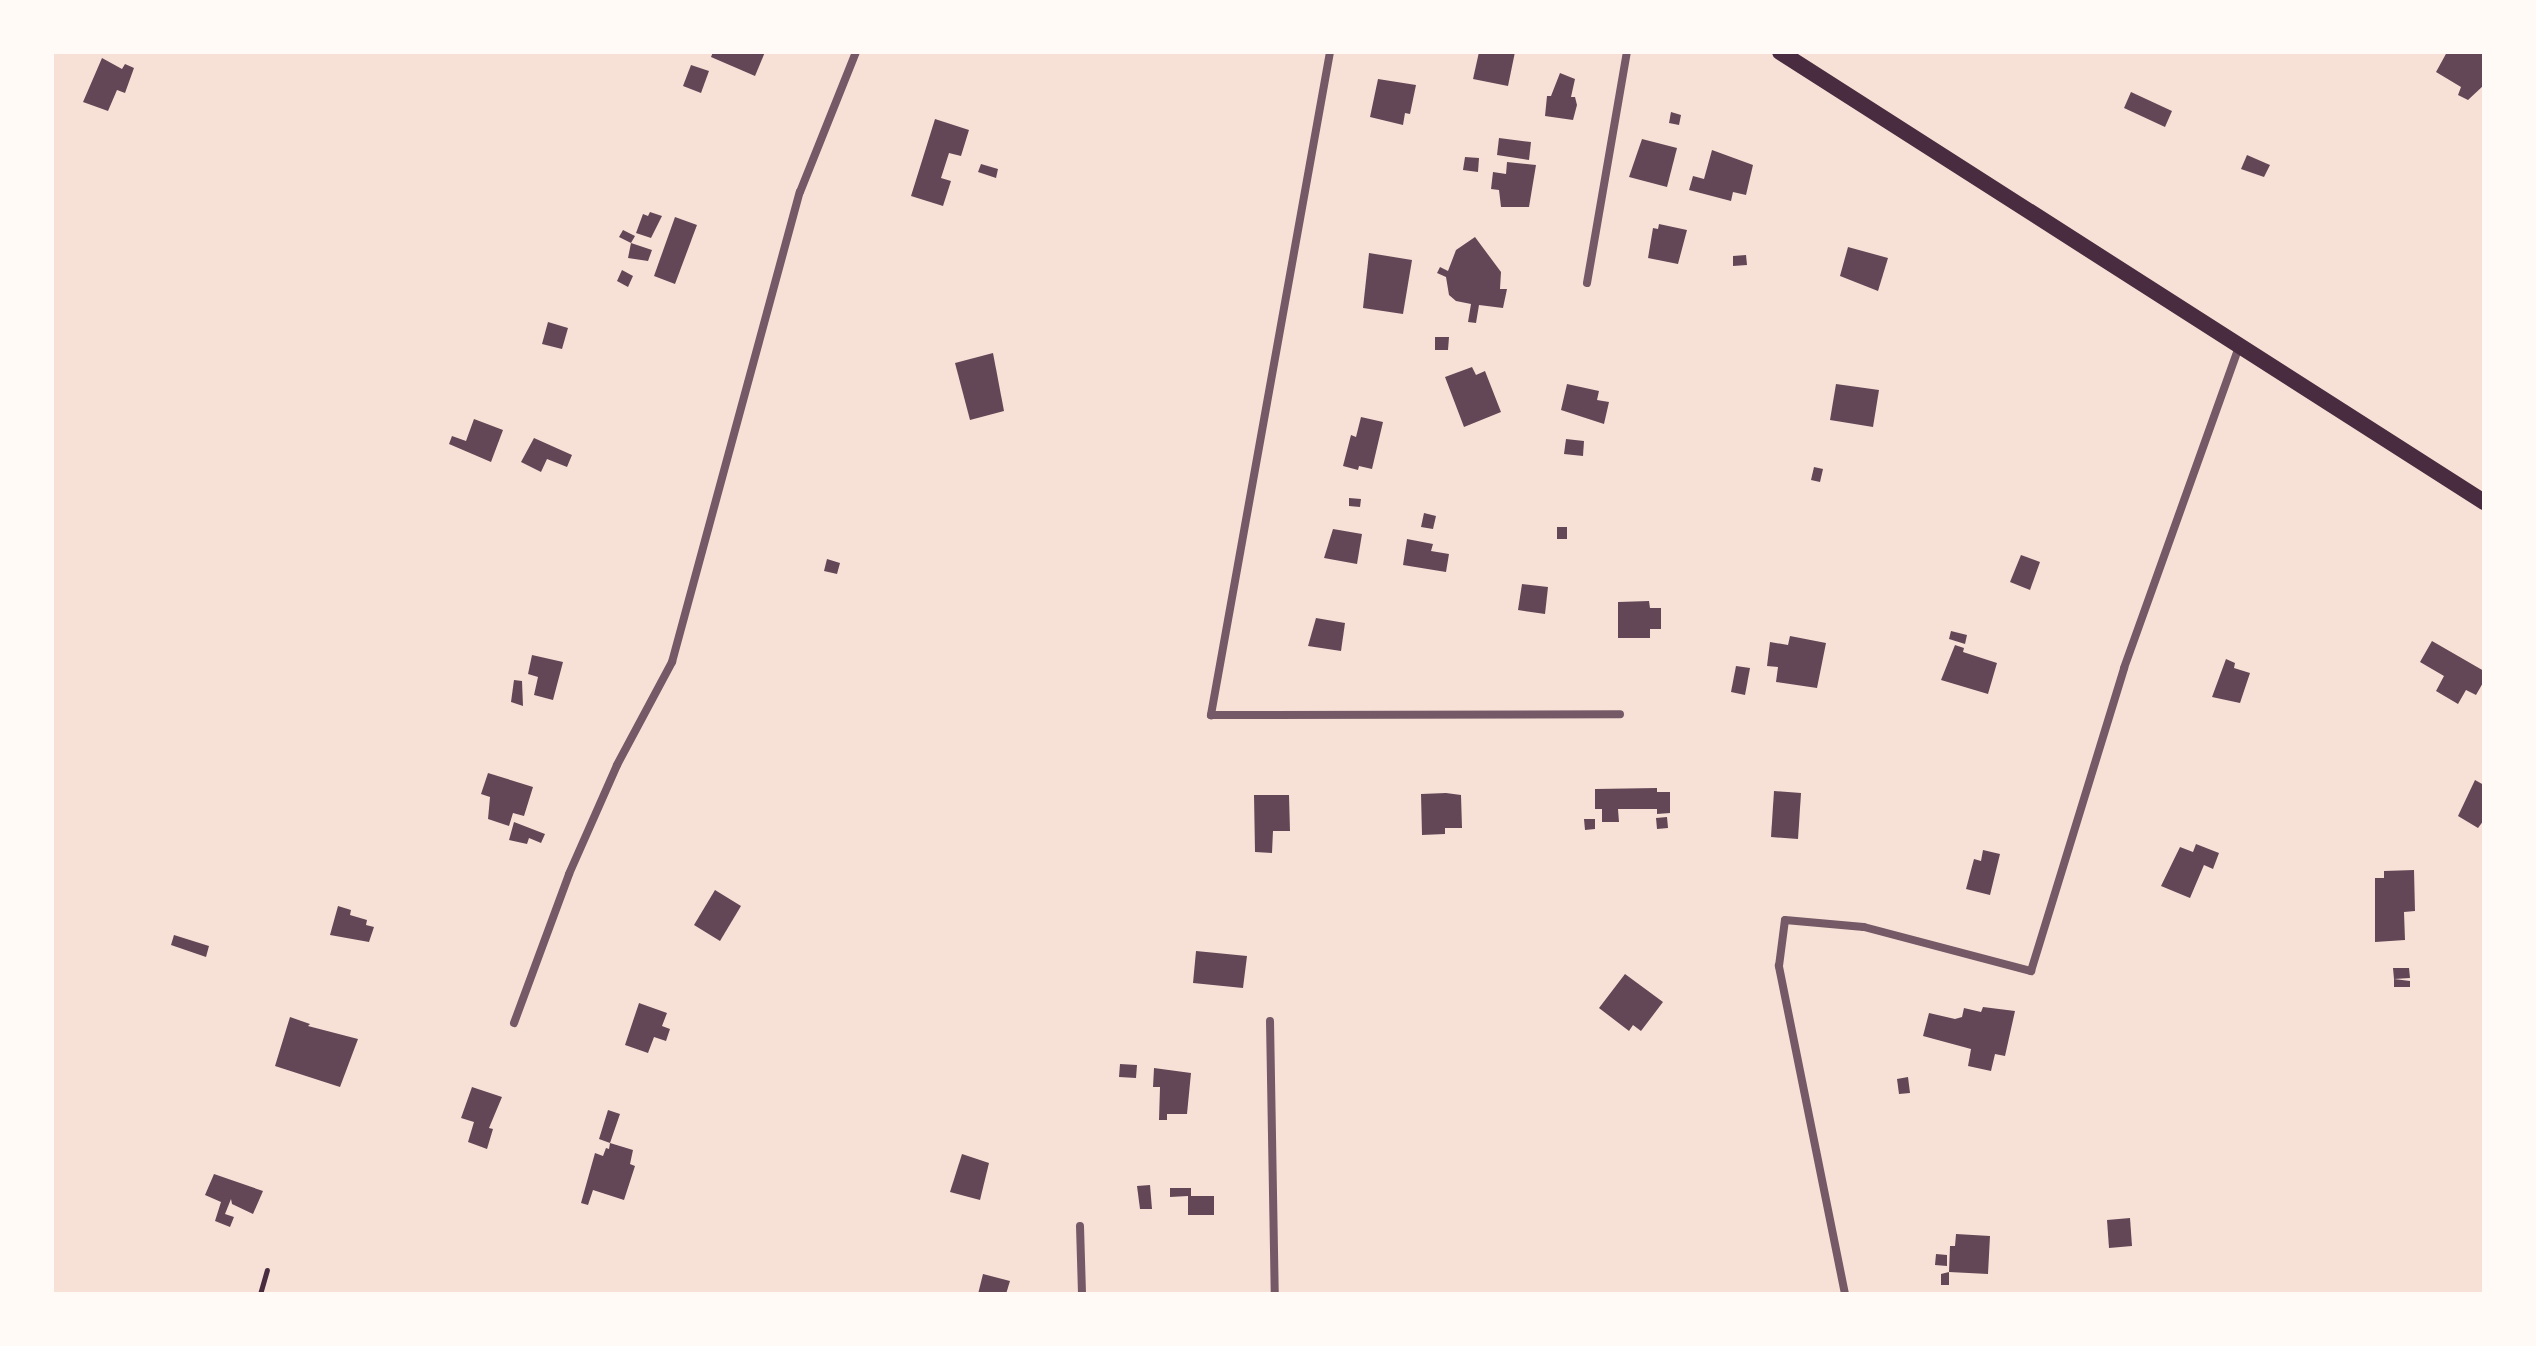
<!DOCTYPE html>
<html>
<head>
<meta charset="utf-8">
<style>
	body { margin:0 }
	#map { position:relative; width:2536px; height:1346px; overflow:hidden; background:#f7e1d7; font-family:Inter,sans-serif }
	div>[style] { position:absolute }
	.building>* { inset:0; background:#644757 }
	.path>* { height:5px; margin:-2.5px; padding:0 2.5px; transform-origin:2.5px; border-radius:2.5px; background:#4a2c40 }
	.minor>* { height:8px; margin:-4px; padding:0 4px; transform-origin:4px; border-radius:4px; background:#755966 }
	.secondary>* { height:16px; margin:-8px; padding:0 8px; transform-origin:8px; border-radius:8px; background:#4a2c40 }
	span { translate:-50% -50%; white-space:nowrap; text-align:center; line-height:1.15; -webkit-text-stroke:6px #fffaf5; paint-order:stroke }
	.frame { position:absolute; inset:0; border:54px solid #fffaf5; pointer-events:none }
</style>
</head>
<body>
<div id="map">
	<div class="building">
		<i style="clip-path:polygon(713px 52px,765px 52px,755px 76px,711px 57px)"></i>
		<i style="clip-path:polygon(1479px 52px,1515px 52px,1508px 86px,1473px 79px)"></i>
		<i style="clip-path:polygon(2447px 52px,2484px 52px,2484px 85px,2468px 100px,2458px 95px,2461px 87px,2436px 72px)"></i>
		<i style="clip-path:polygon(102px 58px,122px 69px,125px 64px,134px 68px,125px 93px,117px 90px,108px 111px,83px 102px)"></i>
		<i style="clip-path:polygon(691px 65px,709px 71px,701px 93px,683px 86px)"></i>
		<i style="clip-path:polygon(1560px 73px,1575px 79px,1571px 97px,1575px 97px,1577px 105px,1573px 120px,1545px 116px,1547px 96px,1551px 96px)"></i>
		<i style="clip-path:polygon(1378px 79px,1416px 85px,1410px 114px,1405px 113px,1403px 125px,1370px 117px)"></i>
		<i style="clip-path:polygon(2131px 92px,2172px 111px,2165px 127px,2124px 108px)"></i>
		<i style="clip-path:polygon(1671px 112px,1681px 115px,1679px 125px,1669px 123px)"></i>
		<i style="clip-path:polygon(935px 119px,969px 130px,961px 156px,949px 153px,941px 178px,951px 181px,943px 206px,911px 196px)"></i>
		<i style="clip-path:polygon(1499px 138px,1531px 142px,1529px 160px,1497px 155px)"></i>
		<i style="clip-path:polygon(1642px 139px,1677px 148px,1667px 187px,1629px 177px)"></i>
		<i style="clip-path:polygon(1712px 150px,1753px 165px,1746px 195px,1733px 192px,1731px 201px,1689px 190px,1693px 176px,1704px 179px)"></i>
		<i style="clip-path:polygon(2247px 155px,2270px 165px,2264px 177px,2241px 169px)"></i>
		<i style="clip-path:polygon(1465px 157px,1479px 158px,1478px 172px,1463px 170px)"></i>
		<i style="clip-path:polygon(1507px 162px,1536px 165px,1529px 207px,1501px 207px,1499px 190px,1491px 189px,1493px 172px,1506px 174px)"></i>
		<i style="clip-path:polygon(981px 164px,998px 169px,996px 178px,978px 172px)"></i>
		<i style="clip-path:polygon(650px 212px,662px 216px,651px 238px,636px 233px,643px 214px,648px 216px)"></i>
		<i style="clip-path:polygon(675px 217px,697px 225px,675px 284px,654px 276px)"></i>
		<i style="clip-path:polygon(1659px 224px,1687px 230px,1678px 264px,1648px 258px,1653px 228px,1658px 229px)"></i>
		<i style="clip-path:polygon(623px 230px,635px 236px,631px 243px,619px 237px)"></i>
		<i style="clip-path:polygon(1475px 237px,1501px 272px,1500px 289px,1507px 289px,1503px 308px,1479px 305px,1476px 323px,1468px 322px,1471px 304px,1456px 301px,1449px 295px,1446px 277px,1437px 273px,1440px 267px,1448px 271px,1456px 250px)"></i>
		<i style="clip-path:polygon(631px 243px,652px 250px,648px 261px,628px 258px)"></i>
		<i style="clip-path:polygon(1848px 247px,1888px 258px,1878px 291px,1840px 276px)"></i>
		<i style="clip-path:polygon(1369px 253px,1412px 260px,1403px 314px,1363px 308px)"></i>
		<i style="clip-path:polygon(1746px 255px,1747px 265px,1733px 266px,1733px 256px)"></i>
		<i style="clip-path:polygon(622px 270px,633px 276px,628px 287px,617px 281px)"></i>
		<i style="clip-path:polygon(548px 322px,568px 328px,562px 349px,542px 344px)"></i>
		<i style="clip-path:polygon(1435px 337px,1449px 337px,1448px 350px,1435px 350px)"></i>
		<i style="clip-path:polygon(993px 353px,1004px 411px,970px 420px,955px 363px)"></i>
		<i style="clip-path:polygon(1472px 367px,1476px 375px,1485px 371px,1501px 412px,1464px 427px,1445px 377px)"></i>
		<i style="clip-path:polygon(1567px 384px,1599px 391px,1597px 400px,1609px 402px,1604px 424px,1561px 410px)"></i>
		<i style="clip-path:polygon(1836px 384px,1879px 390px,1873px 427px,1830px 420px)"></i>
		<i style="clip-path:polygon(1361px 417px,1383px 422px,1372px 469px,1359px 466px,1358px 470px,1343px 466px,1351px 435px,1356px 437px)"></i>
		<i style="clip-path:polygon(474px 419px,503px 430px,491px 462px,449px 444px,452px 436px,466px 441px)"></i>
		<i style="clip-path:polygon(534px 438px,572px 455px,567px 467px,547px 459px,541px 472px,521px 462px)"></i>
		<i style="clip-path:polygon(1566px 439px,1584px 441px,1583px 456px,1564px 454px)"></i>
		<i style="clip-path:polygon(1814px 467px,1823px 469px,1820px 482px,1811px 480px)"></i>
		<i style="clip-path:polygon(1349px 498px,1361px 499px,1360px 507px,1349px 506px)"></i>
		<i style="clip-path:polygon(1424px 513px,1436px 516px,1433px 529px,1421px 527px)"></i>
		<i style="clip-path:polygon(1557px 527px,1567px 527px,1567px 539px,1557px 539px)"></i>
		<i style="clip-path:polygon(1333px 529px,1362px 534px,1357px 564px,1324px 558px)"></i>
		<i style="clip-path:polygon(1407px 539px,1433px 544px,1431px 551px,1449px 554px,1446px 572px,1403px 565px)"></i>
		<i style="clip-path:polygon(2021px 555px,2040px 562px,2030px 590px,2010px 582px)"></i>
		<i style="clip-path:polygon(827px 559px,840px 563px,837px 574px,824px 571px)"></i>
		<i style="clip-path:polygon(1522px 584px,1548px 587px,1545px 614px,1518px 610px)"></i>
		<i style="clip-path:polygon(1649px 601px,1650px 608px,1661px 608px,1661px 629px,1650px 629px,1650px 638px,1618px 638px,1618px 602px)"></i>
		<i style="clip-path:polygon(1316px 618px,1345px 623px,1341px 651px,1308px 646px)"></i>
		<i style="clip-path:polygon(1951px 631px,1967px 635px,1965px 644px,1949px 639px)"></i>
		<i style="clip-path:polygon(1790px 636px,1826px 643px,1817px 688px,1776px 682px,1778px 667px,1767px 666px,1770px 642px,1788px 645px)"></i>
		<i style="clip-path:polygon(2432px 641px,2484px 671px,2484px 681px,2476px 695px,2466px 690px,2458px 704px,2436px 691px,2444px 676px,2420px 662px)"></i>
		<i style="clip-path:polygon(1955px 645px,1964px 648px,1963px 652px,1997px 663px,1988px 694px,1941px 680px)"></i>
		<i style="clip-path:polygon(532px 655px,563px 662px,553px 700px,534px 695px,538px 677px,528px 674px)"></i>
		<i style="clip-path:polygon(2226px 659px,2235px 663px,2234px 668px,2250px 673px,2240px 703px,2212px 697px)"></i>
		<i style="clip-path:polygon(1736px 666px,1750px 668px,1745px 695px,1731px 692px)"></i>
		<i style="clip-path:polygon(514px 680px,522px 681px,523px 706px,511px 702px)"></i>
		<i style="clip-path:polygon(488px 773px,533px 787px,524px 816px,513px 813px,509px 826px,488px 819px,490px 797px,481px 794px)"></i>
		<i style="clip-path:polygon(2475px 780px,2484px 785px,2484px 820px,2478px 828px,2458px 816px)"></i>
		<i style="clip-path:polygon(1657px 788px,1657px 792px,1670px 792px,1670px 813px,1657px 814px,1657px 809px,1618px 809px,1619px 822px,1602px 822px,1602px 809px,1595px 809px,1595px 789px)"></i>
		<i style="clip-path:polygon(1774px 791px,1801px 793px,1798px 839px,1771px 837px)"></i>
		<i style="clip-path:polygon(1446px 793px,1461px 795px,1462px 828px,1445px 828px,1445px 834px,1422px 835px,1421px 794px)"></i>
		<i style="clip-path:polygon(1254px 795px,1289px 795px,1290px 831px,1273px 831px,1272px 853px,1255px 852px)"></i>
		<i style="clip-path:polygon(1667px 817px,1668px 828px,1657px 829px,1656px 818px)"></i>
		<i style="clip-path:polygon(1584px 819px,1595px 819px,1595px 829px,1585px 830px)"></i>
		<i style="clip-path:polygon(514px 822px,545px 834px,541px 843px,529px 838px,527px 844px,509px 840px)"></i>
		<i style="clip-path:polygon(2196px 844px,2219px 853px,2213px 869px,2204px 865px,2190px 898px,2161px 886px,2180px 847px,2193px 852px)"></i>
		<i style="clip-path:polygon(1983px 850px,2000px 854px,1990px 895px,1966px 889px,1974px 859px,1981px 861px)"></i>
		<i style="clip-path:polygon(2414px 870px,2415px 911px,2404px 912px,2405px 940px,2375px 942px,2375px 878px,2384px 878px,2384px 871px)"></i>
		<i style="clip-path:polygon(715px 890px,741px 906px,720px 941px,694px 925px)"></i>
		<i style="clip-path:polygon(338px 906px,351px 910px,350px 915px,367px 920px,366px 925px,374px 927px,369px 942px,330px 935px)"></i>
		<i style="clip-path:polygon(174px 935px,209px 946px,206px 957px,171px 945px)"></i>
		<i style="clip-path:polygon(1196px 951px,1247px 956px,1243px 988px,1193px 983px)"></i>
		<i style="clip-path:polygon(2393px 968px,2409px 968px,2410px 978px,2394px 979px)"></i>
		<i style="clip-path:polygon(1625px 974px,1663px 1002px,1641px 1031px,1633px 1025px,1629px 1031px,1599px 1008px)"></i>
		<i style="clip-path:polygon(2394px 979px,2410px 981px,2410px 987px,2394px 987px)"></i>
		<i style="clip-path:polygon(639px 1003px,667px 1013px,662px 1026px,670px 1029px,666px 1041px,654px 1037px,648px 1053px,625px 1045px)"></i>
		<i style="clip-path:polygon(1983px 1007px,2015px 1011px,2005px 1056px,1995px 1054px,1991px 1071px,1968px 1066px,1971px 1049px,1923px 1036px,1929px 1013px,1955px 1019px,1962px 1017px,1964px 1008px,1981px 1012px)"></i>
		<i style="clip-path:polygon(290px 1017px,310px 1024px,308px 1026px,358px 1039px,340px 1087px,275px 1066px)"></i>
		<i style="clip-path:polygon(1120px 1064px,1137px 1065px,1136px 1078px,1119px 1077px)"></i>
		<i style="clip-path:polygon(1154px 1068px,1191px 1073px,1187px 1114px,1167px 1114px,1167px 1120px,1159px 1120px,1160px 1087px,1153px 1087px)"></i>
		<i style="clip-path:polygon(1908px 1077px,1910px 1093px,1899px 1094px,1897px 1079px)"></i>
		<i style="clip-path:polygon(472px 1087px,502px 1097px,489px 1128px,493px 1129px,487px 1149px,468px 1142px,474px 1122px,461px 1118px)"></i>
		<i style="clip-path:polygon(608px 1110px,620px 1114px,610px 1143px,633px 1150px,630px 1164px,635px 1166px,624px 1200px,593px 1190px,588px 1205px,581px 1203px,595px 1153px,603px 1156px,606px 1148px,609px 1149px,610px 1143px,599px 1139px)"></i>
		<i style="clip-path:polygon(962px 1154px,989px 1163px,980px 1200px,950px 1192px)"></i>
		<i style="clip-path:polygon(214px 1174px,263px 1191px,253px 1214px,232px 1204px,231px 1199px,225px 1214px,234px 1217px,230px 1227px,215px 1221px,221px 1202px,205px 1195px)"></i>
		<i style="clip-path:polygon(1150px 1185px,1152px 1209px,1140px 1209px,1137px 1186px)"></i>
		<i style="clip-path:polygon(1170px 1188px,1191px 1188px,1191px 1196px,1214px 1196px,1214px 1215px,1188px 1215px,1188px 1196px,1170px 1197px)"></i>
		<i style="clip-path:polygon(2130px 1218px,2132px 1246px,2109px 1248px,2107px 1220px)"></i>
		<i style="clip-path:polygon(1956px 1234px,1990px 1236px,1988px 1274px,1949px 1272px,1949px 1285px,1941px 1285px,1941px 1274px,1949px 1272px,1950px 1246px,1955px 1246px)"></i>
		<i style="clip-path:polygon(1936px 1254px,1947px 1255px,1947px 1266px,1935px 1265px)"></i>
		<i style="clip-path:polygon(983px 1274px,1010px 1281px,1006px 1294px,978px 1294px)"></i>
	</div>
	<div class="path">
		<i style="left:260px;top:1294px;width:25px;rotate:-74deg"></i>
	</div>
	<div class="minor">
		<i style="left:1330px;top:52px;width:674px;rotate:100.18deg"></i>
		<i style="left:1211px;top:715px;width:409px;rotate:-0.1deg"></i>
		<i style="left:1587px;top:283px;width:234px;rotate:-80.2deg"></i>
		<i style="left:1270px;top:1021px;width:273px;rotate:89deg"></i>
		<i style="left:514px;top:1023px;width:159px;rotate:-69.7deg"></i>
		<i style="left:569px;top:874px;width:119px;rotate:-66.2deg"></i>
		<i style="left:617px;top:765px;width:117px;rotate:-61.9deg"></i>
		<i style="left:672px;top:662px;width:487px;rotate:-74.8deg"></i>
		<i style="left:800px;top:192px;width:151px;rotate:-68.2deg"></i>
		<i style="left:1080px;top:1226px;width:68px;rotate:88.3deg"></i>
		<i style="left:1845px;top:1294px;width:335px;rotate:-101.4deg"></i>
		<i style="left:1779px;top:966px;width:46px;rotate:-82.6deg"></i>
		<i style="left:1785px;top:920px;width:79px;rotate:5.1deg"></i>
		<i style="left:1864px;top:927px;width:173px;rotate:14.8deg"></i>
		<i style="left:2031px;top:971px;width:317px;rotate:-72.9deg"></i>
		<i style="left:2124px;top:668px;width:341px;rotate:-70.3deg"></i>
	</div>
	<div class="secondary">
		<i style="left:1780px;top:52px;width:836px;rotate:32.59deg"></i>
	</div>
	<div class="frame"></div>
</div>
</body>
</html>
